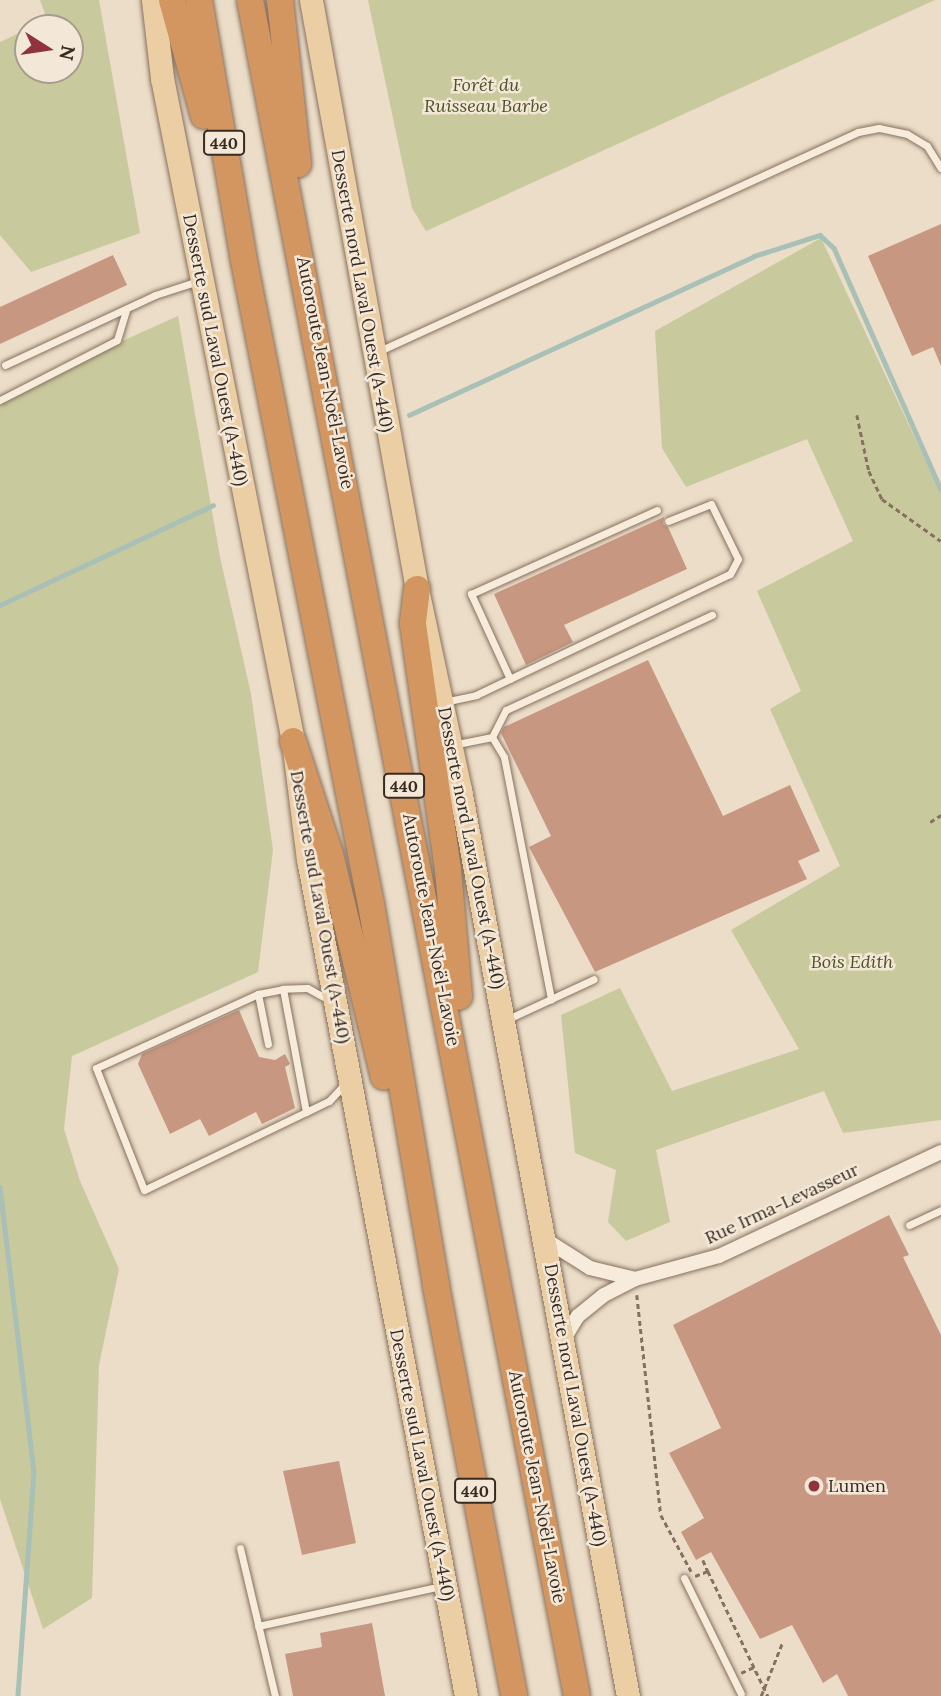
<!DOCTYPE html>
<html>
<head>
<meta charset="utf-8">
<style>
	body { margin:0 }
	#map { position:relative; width:941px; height:1696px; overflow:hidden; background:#ebddc8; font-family:Lora,serif }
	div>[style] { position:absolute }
	.green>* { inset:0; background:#c8c99c }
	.stream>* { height:4.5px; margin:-2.25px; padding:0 2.25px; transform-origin:2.25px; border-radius:2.25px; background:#a9c0b7 }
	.building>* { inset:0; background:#c79781 }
	.path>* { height:2.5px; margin-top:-1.25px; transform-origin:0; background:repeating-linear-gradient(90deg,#86705e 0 5px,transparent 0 8.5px) }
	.roads { filter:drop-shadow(0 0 2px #86705e) drop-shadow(0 0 2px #86705e) }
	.service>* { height:7px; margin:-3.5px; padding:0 3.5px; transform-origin:3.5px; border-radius:3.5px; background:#f7ecdb }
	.minor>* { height:14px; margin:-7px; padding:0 7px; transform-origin:7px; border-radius:7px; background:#f7ecdb }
	.primary>* { height:23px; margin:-11.5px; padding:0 11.5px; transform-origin:11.5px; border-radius:11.5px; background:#ebcea3 }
	.motorway>* { height:26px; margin:-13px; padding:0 13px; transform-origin:13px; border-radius:13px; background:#d49660 }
	.dots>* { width:19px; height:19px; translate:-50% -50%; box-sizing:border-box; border:4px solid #f3e8d7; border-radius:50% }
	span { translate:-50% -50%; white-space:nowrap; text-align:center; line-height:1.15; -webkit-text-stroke:5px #f3e8d7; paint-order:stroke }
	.shield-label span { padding:2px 5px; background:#f3e8d7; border:2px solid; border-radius:5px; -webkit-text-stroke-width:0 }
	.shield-label { font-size:16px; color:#382a21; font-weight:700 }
	.park-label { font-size:18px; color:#4c5329; font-style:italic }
	.street-label { font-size:18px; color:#382a21 }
	.poi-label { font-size:18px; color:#382a21 }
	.left { translate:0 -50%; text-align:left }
	.north { position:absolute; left:14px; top:14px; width:70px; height:70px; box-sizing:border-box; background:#f3e8d7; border:2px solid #a89c8e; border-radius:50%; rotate:102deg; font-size:19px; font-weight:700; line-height:28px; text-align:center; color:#382a21 }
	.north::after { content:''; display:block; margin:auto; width:24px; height:32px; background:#91333c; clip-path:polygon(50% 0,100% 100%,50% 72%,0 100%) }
</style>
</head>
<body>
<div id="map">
	<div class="green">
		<i style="clip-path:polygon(40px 0,99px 0,140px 233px,31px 272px,0 235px,0 42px,28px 29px,28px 70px,70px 70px,70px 28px,29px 28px,47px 19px)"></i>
		<i style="clip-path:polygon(368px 0,935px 0,426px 231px,412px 208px)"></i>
		<i style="clip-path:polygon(821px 238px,937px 485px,941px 484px,941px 1120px,843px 1133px,824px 1091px,656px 1150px,670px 1222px,626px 1241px,608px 1222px,616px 1170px,575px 1153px,561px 1015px,620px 988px,672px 1091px,799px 1049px,731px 930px,840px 866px,770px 709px,801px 691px,757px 591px,853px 541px,807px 439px,686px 487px,662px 448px,655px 331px)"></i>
		<i style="clip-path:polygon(178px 316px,220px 557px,251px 694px,273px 850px,258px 972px,72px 1056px,64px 1129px,80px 1181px,119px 1269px,99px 1365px,92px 1598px,43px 1629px,0 1499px,0 396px)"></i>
	</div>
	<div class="stream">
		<i style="left:409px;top:415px;width:380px;rotate:-24.7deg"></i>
		<i style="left:754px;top:256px;width:69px;rotate:-17.7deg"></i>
		<i style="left:820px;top:235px;width:19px;rotate:43deg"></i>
		<i style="left:834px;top:248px;width:264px;rotate:66.1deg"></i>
		<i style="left:0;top:605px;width:235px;rotate:-25.1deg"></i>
		<i style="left:0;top:1187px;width:287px;rotate:83.2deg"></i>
		<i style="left:34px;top:1472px;width:225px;rotate:94.1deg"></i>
	</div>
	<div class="building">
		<i style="clip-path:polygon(941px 224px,941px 366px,933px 347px,912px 356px,868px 256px)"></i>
		<i style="clip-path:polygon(113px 255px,127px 285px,0 344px,0 307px)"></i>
		<i style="clip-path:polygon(664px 517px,663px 524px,668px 527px,687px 569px,564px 625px,573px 642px,526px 665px,494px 594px)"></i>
		<i style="clip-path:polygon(648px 660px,723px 816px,790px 785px,820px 851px,798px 861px,807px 879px,595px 972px,529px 847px,551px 836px,501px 733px,504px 727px)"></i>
		<i style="clip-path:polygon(239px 1010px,259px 1057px,275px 1060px,285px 1054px,290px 1064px,285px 1067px,295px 1108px,262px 1124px,256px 1112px,209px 1136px,200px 1119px,170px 1134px,138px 1064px,142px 1054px)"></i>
		<i style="clip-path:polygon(889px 1215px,909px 1255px,903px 1257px,941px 1335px,941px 1696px,848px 1696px,837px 1674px,823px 1683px,792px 1625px,760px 1639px,711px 1552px,696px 1560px,681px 1532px,704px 1518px,669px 1453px,721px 1428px,673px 1325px)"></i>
		<i style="clip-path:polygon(339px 1461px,356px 1543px,302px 1555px,283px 1471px)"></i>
		<i style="clip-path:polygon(372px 1623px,385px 1696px,293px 1696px,285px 1654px,322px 1647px,320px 1633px)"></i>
	</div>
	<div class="path">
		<i style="left:857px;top:415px;width:57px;rotate:77.9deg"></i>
		<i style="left:869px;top:471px;width:31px;rotate:65deg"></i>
		<i style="left:882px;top:499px;width:72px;rotate:35.4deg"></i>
		<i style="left:930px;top:822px;width:13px;rotate:-32deg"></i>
		<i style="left:637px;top:1295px;width:221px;rotate:83.8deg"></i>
		<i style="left:661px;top:1515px;width:64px;rotate:61.8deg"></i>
		<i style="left:703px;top:1560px;width:12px;rotate:66deg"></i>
		<i style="left:695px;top:1576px;width:14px;rotate:-21deg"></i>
		<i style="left:708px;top:1571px;width:139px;rotate:64.4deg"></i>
		<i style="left:741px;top:1673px;width:14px;rotate:-25deg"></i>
		<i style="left:761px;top:1696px;width:59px;rotate:-68.2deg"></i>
	</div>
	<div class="roads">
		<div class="service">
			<i style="left:377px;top:352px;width:529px;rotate:-24.58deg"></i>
			<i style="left:858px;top:132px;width:21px;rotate:-11deg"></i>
			<i style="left:879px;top:128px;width:29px;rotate:12deg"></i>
			<i style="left:907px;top:134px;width:23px;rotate:31deg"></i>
			<i style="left:927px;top:146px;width:26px;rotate:58deg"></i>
			<i style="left:5px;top:365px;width:166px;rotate:-25deg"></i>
			<i style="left:155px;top:295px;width:45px;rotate:-18deg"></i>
			<i style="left:0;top:400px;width:131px;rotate:-27.1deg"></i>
			<i style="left:117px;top:340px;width:30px;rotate:-73deg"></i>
			<i style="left:510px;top:679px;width:94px;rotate:-114.6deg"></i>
			<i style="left:471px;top:594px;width:204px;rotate:-24.3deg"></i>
			<i style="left:444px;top:702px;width:33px;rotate:-12deg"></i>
			<i style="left:476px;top:695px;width:281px;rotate:-25.5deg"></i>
			<i style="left:730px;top:574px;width:17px;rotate:-62deg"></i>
			<i style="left:738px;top:559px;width:61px;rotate:-116.1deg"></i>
			<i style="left:711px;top:504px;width:46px;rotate:158.4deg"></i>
			<i style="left:492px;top:737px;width:30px;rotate:-63deg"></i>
			<i style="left:506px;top:710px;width:227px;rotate:-24.8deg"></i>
			<i style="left:452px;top:745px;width:41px;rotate:-11.3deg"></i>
			<i style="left:492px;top:737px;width:23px;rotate:59deg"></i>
			<i style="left:504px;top:757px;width:247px;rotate:79deg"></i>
			<i style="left:551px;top:999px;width:47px;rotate:155.1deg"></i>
			<i style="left:258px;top:994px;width:178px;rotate:155.4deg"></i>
			<i style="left:96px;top:1068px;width:131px;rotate:68.5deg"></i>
			<i style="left:144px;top:1190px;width:180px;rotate:-25.7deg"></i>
			<i style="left:551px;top:999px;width:47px;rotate:-24.9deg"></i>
			<i style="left:329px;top:1000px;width:25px;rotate:-151deg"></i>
			<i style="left:307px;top:988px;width:24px;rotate:178deg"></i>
			<i style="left:283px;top:989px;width:125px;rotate:79.4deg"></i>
			<i style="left:306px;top:1112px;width:25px;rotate:-26deg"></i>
			<i style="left:329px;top:1101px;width:23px;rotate:-47deg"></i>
			<i style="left:268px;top:1044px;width:51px;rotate:-101.3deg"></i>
			<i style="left:258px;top:994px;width:25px;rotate:-11deg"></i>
			<i style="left:909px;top:1225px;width:35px;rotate:-25deg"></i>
			<i style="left:240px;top:1548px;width:152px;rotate:76.7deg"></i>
			<i style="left:684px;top:1578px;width:129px;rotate:63.8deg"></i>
			<i style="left:258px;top:1626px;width:187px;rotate:-12.3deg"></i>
		</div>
		<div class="minor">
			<i style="left:546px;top:1240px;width:52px;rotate:32.5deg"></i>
			<i style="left:590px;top:1268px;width:46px;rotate:13.7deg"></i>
			<i style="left:564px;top:1339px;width:27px;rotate:-59deg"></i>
			<i style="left:578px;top:1316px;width:33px;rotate:-39deg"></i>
			<i style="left:604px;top:1295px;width:35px;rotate:-27deg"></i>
			<i style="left:635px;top:1279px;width:87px;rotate:-15.3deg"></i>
			<i style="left:719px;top:1256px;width:245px;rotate:-25.1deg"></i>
		</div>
		<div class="primary">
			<i style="left:153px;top:0;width:79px;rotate:83.4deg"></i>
			<i style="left:162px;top:78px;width:676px;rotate:78.82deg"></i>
			<i style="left:293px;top:741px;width:119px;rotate:82.8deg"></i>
			<i style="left:308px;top:859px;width:852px;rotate:79.31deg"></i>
			<i style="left:311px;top:0;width:598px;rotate:79.8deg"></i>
			<i style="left:417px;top:589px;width:205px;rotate:77.9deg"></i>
			<i style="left:460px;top:789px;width:922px;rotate:79.51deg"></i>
		</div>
		<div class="motorway">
			<i style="left:172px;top:0;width:120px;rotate:74.6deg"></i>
			<i style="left:199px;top:0;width:260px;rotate:80.2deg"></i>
			<i style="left:243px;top:256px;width:661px;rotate:78.83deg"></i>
			<i style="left:371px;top:904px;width:387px;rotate:80.3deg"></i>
			<i style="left:436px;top:1286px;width:417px;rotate:79.2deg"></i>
			<i style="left:250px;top:0;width:1727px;rotate:79.09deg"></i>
			<i style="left:280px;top:0;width:165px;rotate:83.7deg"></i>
			<i style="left:417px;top:589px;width:35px;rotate:97deg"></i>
			<i style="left:413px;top:624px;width:248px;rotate:81.9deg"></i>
			<i style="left:448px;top:870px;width:127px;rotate:85deg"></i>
			<i style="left:293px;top:741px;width:119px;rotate:71.9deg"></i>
			<i style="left:330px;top:854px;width:229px;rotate:76.4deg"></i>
		</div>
	</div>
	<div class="dots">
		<i style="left:814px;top:1486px;background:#91333c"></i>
	</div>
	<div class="shield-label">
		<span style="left:224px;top:143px">440</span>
		<span style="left:404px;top:786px">440</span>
		<span style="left:475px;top:1491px">440</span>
	</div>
	<div class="park-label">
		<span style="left:486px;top:96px">Forêt du<br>Ruisseau Barbe</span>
		<span style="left:852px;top:962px">Bois Edith</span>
	</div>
	<div class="street-label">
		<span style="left:362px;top:291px;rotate:80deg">Desserte nord Laval Ouest (A-440)</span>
		<span style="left:215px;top:350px;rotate:79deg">Desserte sud Laval Ouest (A-440)</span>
		<span style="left:325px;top:373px;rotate:79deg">Autoroute Jean-Noël-Lavoie</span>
		<span style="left:471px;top:848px;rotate:79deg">Desserte nord Laval Ouest (A-440)</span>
		<span style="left:320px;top:907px;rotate:80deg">Desserte sud Laval Ouest (A-440)</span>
		<span style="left:431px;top:930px;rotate:79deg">Autoroute Jean-Noël-Lavoie</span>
		<span style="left:782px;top:1204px;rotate:-25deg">Rue Irma-Levasseur</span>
		<span style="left:575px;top:1405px;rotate:80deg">Desserte nord Laval Ouest (A-440)</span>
		<span style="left:422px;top:1465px;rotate:79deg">Desserte sud Laval Ouest (A-440)</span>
		<span style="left:537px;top:1487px;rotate:79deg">Autoroute Jean-Noël-Lavoie</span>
	</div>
	<div class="poi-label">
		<span class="left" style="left:828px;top:1486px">Lumen</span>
	</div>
	<div class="north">N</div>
</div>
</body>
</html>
